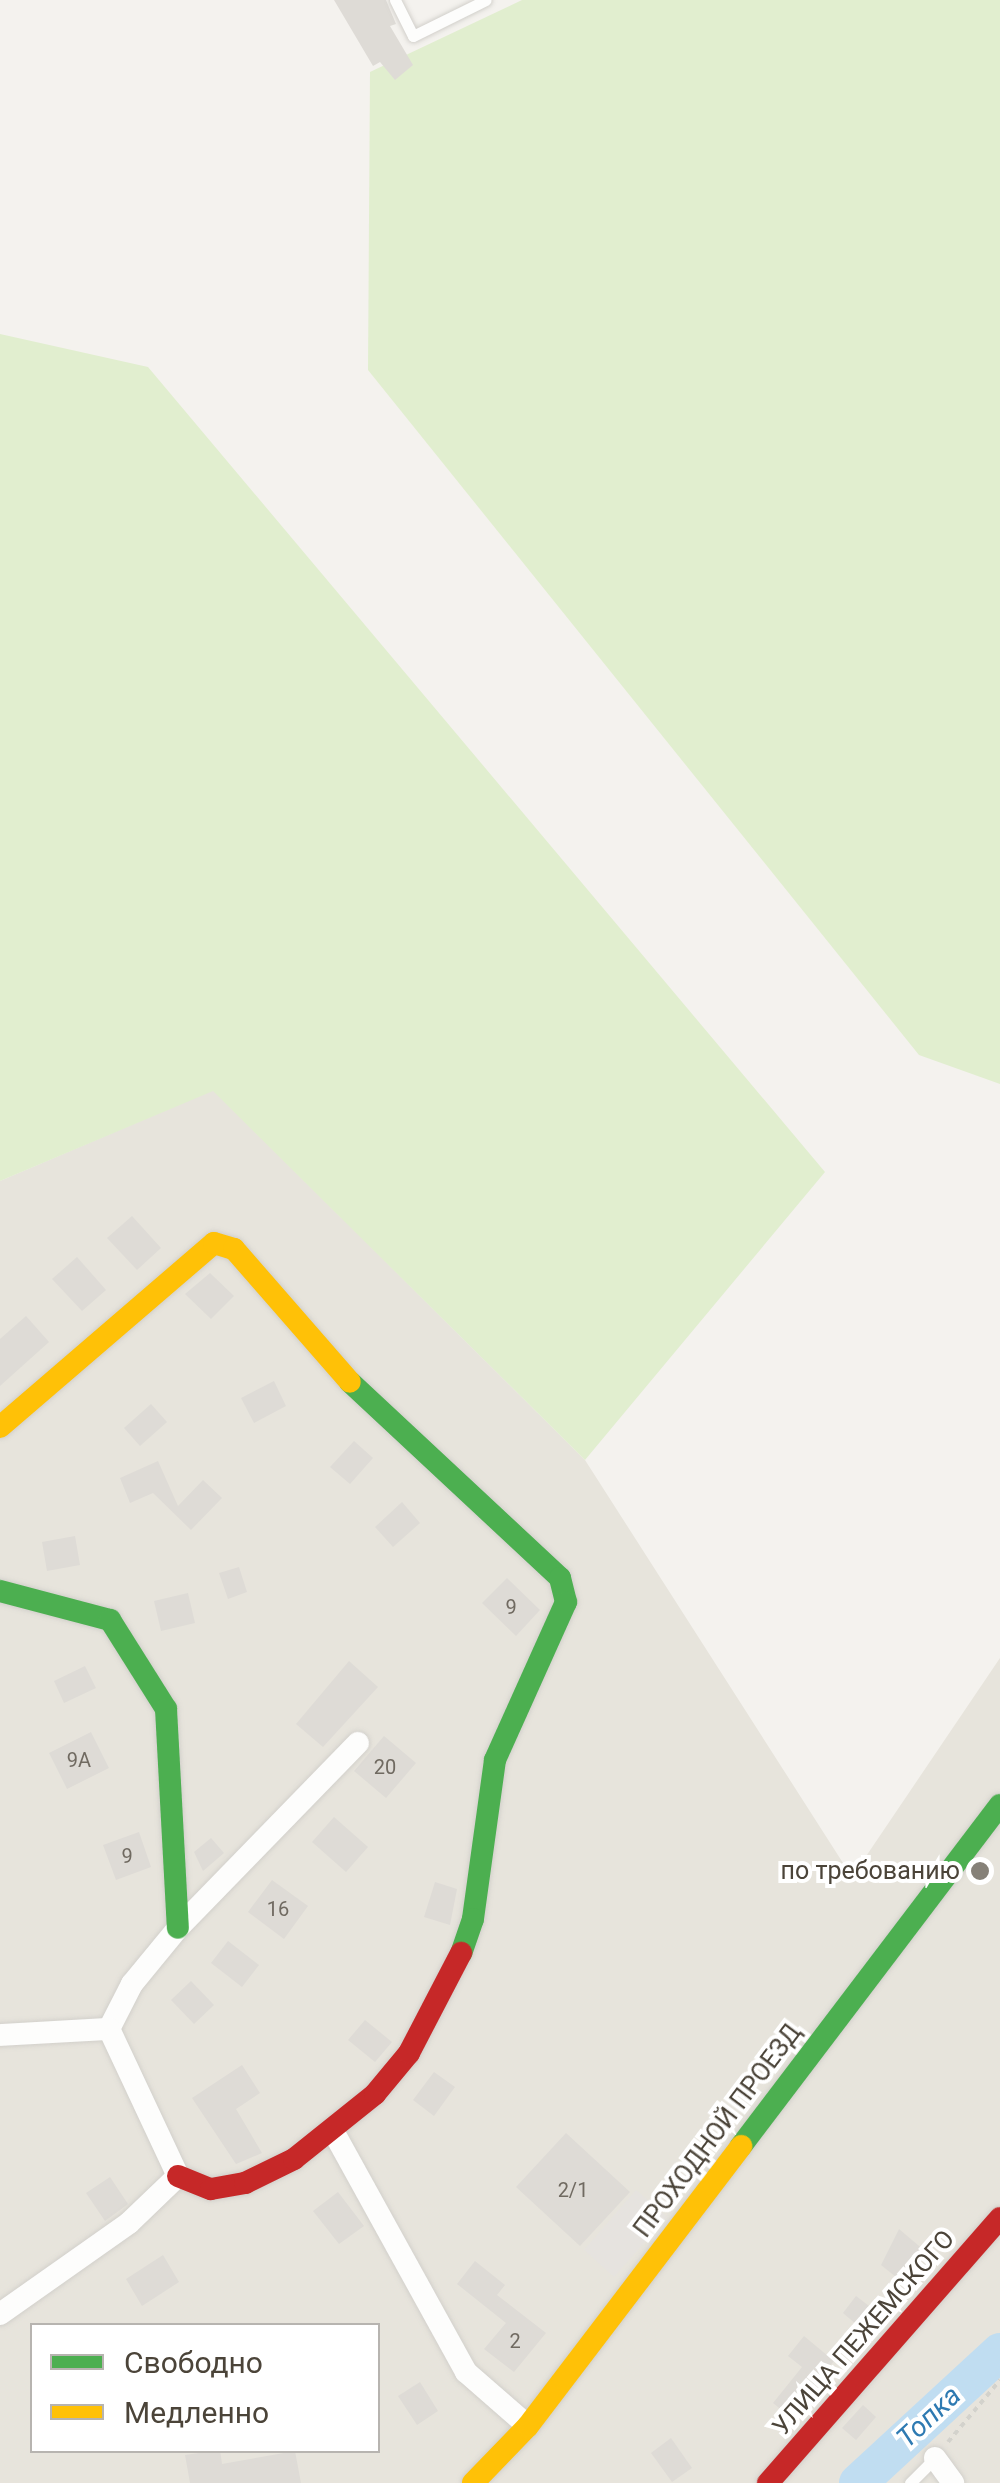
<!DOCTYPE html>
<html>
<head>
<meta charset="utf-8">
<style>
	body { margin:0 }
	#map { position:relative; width:1000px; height:2483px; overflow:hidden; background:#f4f2ee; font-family:Roboto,sans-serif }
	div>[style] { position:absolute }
	.residential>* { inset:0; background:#e7e4dc }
	.green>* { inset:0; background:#e1eecf }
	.parking>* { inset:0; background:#e6e3df }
	.river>* { height:38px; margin:-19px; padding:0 19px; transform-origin:19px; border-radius:19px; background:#c0ddf1 }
	.building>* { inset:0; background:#dedbd6 }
	.path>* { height:4px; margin-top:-2px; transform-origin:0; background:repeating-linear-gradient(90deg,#d3d2cc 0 5px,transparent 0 10px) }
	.roads { filter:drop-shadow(0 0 2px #d2d0cb) drop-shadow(0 0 2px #d2d0cb) }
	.lane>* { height:11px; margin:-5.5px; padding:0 5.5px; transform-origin:5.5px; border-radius:5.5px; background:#fdfdfc }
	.street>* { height:22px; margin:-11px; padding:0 11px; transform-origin:11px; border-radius:11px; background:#fdfdfc }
	.fast>* { height:22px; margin:-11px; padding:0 11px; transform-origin:11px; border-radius:11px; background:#4caf50 }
	.slow>* { height:22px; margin:-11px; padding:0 11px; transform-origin:11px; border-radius:11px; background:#ffc107 }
	.jam>* { height:22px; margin:-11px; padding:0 11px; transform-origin:11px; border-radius:11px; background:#c62828 }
	.dots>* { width:28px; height:28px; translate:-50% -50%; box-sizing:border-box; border:5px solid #fff; border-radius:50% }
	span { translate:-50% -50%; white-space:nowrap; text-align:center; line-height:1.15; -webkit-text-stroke:8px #fff; paint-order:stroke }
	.number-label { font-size:20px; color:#706a61 }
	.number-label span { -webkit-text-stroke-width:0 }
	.poi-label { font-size:25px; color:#4b4439 }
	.right { translate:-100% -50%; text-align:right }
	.street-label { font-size:25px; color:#4b4439 }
	.water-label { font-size:28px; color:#2e7ab2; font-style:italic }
	.legend { position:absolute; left:30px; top:2323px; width:350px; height:130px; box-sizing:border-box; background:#fff; border:2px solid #b7b4b0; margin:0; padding:12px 18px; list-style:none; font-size:30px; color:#4b4439 }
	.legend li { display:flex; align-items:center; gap:20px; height:50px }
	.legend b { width:50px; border:2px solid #b7b4b0 }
</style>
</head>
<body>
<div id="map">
	<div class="residential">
		<i style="clip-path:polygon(evenodd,213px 1090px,585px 1460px,852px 1877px,1000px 1658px,1000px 2483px,0 2483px,0 1181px,213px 1090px,32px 2326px,378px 2326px,378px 2450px,32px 2450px,32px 2326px)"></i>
	</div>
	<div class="green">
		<i style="clip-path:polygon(522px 0,1000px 0,1000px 1084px,919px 1055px,368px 370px,370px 72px)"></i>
		<i style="clip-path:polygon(0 334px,148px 367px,825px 1172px,585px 1460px,213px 1091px,0 1181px)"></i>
	</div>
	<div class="parking">
		<i style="clip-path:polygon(636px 2190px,667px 2217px,614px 2277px,584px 2250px)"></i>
	</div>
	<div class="river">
		<i style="left:858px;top:2483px;width:193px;rotate:-42.7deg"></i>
	</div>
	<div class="building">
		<i style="clip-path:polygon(334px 0,386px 0,396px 24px,390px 26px,413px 65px,395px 80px,380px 62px,373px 66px)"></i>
		<i style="clip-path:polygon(132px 1216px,161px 1248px,137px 1270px,107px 1238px)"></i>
		<i style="clip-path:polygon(77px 1257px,106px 1290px,82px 1311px,52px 1279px)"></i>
		<i style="clip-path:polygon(210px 1273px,234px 1296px,211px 1319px,185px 1294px)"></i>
		<i style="clip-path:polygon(26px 1316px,49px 1342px,0 1386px,0 1339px)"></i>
		<i style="clip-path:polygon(274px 1381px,286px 1406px,254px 1423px,241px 1398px)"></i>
		<i style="clip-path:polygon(151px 1404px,167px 1422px,140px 1446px,124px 1428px)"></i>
		<i style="clip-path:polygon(354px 1441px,373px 1458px,350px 1484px,330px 1467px)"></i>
		<i style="clip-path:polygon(158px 1461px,178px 1506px,203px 1480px,222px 1498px,191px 1530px,153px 1493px,130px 1503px,120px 1478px)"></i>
		<i style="clip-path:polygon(402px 1502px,420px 1523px,393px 1547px,375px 1527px)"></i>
		<i style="clip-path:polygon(75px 1536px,80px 1565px,47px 1571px,42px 1542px)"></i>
		<i style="clip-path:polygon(239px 1567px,247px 1592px,228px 1599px,219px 1573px)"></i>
		<i style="clip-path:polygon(507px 1578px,540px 1610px,516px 1636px,482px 1603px)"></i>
		<i style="clip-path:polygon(188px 1593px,195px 1623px,161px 1631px,154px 1601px)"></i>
		<i style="clip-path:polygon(349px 1661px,378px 1687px,323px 1747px,296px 1724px)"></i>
		<i style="clip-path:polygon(85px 1666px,96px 1688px,64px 1703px,54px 1681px)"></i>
		<i style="clip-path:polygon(91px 1732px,109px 1768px,67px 1789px,49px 1753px)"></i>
		<i style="clip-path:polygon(384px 1736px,416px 1763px,386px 1798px,354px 1771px)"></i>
		<i style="clip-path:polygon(334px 1817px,368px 1847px,346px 1872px,312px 1842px)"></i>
		<i style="clip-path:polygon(139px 1832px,151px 1867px,116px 1880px,103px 1845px)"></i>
		<i style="clip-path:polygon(211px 1838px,224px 1853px,203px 1871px,194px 1852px)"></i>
		<i style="clip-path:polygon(272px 1880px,308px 1906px,284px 1939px,248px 1912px)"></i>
		<i style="clip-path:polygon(435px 1882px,457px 1889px,450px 1925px,424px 1917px)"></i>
		<i style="clip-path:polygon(228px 1941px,259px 1965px,242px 1987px,211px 1963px)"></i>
		<i style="clip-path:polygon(191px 1981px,214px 2005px,194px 2024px,171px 2000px)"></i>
		<i style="clip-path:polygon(365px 2020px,392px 2042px,375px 2062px,348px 2040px)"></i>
		<i style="clip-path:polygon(242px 2065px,260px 2093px,236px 2109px,262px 2153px,236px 2164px,192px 2098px)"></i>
		<i style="clip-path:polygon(434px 2072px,455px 2087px,434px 2116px,413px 2100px)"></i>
		<i style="clip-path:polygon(566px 2133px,630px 2192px,580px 2246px,516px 2187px)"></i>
		<i style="clip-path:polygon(110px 2177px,128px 2204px,105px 2221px,86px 2193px)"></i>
		<i style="clip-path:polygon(338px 2192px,364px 2226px,339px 2244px,313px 2211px)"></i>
		<i style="clip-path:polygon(899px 2229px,925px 2251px,901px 2281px,881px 2265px)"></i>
		<i style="clip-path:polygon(163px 2255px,179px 2282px,142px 2306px,126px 2279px)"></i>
		<i style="clip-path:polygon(475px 2261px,505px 2285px,497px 2295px,546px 2333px,514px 2372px,484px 2349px,506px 2323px,457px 2284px)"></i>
		<i style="clip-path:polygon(856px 2296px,877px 2312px,863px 2330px,843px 2313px)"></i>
		<i style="clip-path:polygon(804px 2336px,834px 2361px,804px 2396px,812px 2402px,795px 2421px,773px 2403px,802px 2367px,788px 2356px)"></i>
		<i style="clip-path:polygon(420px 2382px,438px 2411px,417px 2425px,398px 2396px)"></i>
		<i style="clip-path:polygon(863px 2405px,876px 2417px,856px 2440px,842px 2428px)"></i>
		<i style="clip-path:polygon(671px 2438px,692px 2468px,672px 2482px,651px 2453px)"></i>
		<i style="clip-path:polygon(220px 2450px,222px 2464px,295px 2451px,301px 2483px,190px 2483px,185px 2455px)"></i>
	</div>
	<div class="path">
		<i style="left:948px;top:2442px;width:81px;rotate:-50deg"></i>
	</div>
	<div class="roads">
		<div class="lane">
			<i style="left:395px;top:0;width:40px;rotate:63.4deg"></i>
			<i style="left:413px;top:36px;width:81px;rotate:-26.3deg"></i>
			<i style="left:910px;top:2483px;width:35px;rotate:-45deg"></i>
		</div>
		<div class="street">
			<i style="left:109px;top:2029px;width:51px;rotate:-62.9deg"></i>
			<i style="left:132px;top:1984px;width:72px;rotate:-50.6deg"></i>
			<i style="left:178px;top:1928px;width:258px;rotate:-45.8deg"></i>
			<i style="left:0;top:2035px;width:109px;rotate:-3.2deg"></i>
			<i style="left:333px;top:2131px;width:275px;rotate:61.1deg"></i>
			<i style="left:466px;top:2372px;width:82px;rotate:41.1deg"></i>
			<i style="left:0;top:2314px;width:158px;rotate:-35.2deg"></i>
			<i style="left:129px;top:2223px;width:68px;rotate:-43.8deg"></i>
			<i style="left:178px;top:2176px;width:162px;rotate:-115.1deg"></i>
			<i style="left:935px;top:2458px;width:31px;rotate:54deg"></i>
		</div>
		<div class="fast">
			<i style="left:350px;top:1382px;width:287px;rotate:43deg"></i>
			<i style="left:560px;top:1578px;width:25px;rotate:76deg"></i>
			<i style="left:566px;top:1602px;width:173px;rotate:114.2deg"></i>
			<i style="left:495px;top:1760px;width:161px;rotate:97.9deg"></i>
			<i style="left:473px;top:1919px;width:36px;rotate:109deg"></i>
			<i style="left:0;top:1591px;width:114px;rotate:14.8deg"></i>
			<i style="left:110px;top:1620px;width:105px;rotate:57.8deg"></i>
			<i style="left:166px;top:1709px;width:219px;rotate:86.9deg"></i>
			<i style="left:741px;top:2146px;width:428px;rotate:-52.8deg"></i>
		</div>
		<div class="slow">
			<i style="left:0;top:1427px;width:282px;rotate:-40.7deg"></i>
			<i style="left:214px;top:1243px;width:21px;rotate:17deg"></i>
			<i style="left:234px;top:1249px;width:176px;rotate:48.9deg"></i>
			<i style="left:473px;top:2483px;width:79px;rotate:-46deg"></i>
			<i style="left:528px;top:2426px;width:352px;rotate:-52.7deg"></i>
		</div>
		<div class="jam">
			<i style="left:178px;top:2176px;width:35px;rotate:22deg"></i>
			<i style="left:211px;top:2189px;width:35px;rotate:-10deg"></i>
			<i style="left:245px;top:2183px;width:55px;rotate:-26.1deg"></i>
			<i style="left:294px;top:2159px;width:104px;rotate:-38.7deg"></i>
			<i style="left:375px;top:2094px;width:53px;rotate:-50.3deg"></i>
			<i style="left:409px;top:2053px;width:113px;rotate:-62.5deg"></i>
			<i style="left:768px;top:2483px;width:352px;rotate:-48.8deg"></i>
		</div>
	</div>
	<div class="dots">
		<i style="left:980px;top:1871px;background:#868178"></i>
	</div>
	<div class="number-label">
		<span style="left:511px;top:1607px">9</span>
		<span style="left:79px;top:1760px">9А</span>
		<span style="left:385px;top:1767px">20</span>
		<span style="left:127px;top:1856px">9</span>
		<span style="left:278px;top:1909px">16</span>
		<span style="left:573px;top:2190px">2/1</span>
		<span style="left:515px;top:2341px">2</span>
	</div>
	<div class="poi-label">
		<span class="right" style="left:960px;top:1871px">по требованию</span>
	</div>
	<div class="street-label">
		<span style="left:718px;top:2131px;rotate:-53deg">ПРОХОДНОЙ ПРОЕЗД</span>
		<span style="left:864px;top:2333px;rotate:-49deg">УЛИЦА ПЕЖЕМСКОГО</span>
	</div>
	<div class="water-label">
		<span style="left:929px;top:2417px;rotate:-43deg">Топка</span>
	</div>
	<ul class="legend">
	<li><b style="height:12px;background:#4caf50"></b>Свободно</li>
	<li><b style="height:12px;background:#ffc107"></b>Медленно</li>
	</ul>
</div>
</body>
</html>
